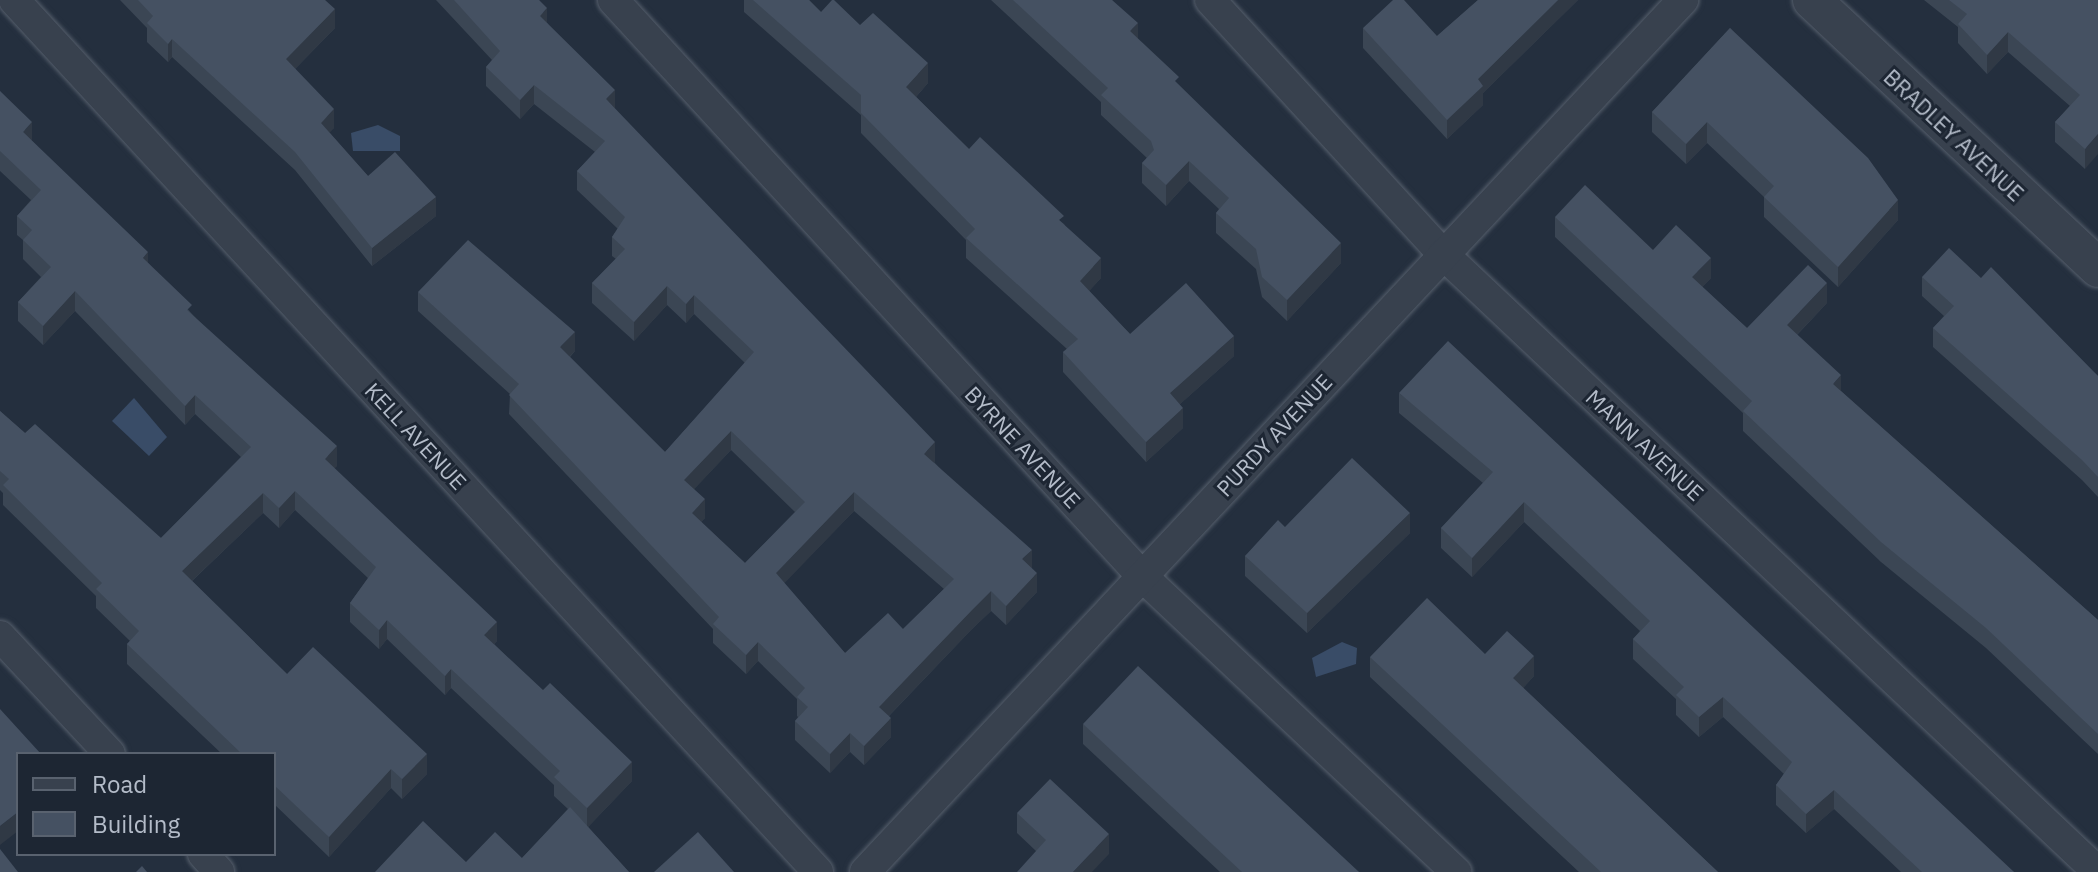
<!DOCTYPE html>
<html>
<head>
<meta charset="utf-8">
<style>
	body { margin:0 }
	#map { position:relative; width:2098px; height:872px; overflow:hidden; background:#242f3e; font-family:"IBM Plex Sans",sans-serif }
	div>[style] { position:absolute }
	.water>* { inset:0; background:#394c67 }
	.roads { filter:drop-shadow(0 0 2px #565f6c) drop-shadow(0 0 2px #565f6c) }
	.minor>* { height:30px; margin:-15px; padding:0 15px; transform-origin:15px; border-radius:15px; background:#38414e }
	.tertiary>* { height:38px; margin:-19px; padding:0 19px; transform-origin:19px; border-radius:19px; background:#38414e }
	.wall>* { inset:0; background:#3b4654 }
	.shaded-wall>* { inset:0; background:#303945 }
	.building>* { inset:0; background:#455162 }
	span { translate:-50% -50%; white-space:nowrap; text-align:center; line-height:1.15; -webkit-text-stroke:6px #1d2633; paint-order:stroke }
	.street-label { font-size:22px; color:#b4bcc9 }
	.legend { position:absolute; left:16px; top:752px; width:260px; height:104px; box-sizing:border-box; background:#1d2633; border:2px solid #59626f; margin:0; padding:10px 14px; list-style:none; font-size:24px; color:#b4bcc9 }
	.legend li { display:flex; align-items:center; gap:16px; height:40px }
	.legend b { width:40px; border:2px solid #59626f }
</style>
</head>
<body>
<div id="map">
	<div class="water">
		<i style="clip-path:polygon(378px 125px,400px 136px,400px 151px,353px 151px,351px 133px)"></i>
		<i style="clip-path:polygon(134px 398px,167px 437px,149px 456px,112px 421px)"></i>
		<i style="clip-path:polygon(1342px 642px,1357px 648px,1356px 664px,1316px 677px,1312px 658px)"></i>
	</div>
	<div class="roads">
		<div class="minor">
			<i style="left:14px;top:0;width:1186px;rotate:47.32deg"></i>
			<i style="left:613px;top:0;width:782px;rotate:47.44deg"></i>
			<i style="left:1142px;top:576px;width:432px;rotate:43.3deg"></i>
			<i style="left:1210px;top:0;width:345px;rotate:47.5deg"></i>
			<i style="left:1443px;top:254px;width:901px;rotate:43.34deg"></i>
			<i style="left:0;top:636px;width:161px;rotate:47deg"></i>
			<i style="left:203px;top:854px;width:24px;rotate:48deg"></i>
			<i style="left:865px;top:872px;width:1196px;rotate:-46.83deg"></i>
		</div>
		<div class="tertiary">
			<i style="left:1812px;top:0;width:392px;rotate:43.1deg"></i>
		</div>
	</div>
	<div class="wall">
		<i style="clip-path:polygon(120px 0,325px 0,335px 28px,295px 69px,334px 128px,329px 132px,368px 176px,436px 216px,372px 266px,295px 170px,172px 57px,168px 62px,147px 42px,147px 28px)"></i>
		<i style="clip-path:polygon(evenodd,436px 0,539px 0,547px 23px,615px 109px,935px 461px,934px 462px,1032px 568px,1037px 592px,1006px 625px,991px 611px,972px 629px,889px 716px,891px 737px,864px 765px,850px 752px,830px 773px,795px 740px,795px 721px,798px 717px,797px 716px,797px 699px,758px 661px,746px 674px,713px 643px,713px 629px,509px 414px,510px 394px,418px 311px,418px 292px,575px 351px,570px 357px,665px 452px,745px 363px,694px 314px,686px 323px,667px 305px,634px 341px,592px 303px,592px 283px,616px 259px,612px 256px,612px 237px,618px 229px,577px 190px,577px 171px,595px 152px,534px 104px,520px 119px,486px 86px,486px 67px,492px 60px,436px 0,731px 450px,795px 512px,745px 563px,701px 522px,705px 518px,694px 489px,731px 450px,436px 0,854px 511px,944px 589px,903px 629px,845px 653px,784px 583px,854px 511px)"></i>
		<i style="clip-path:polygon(744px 0,809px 0,821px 12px,860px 25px,928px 83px,916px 97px,969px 149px,1064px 224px,1101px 278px,1089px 291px,1130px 334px,1234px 356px,1180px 404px,1183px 428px,1146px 462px,1063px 372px,1063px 352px,1067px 349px,966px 258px,966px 240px,861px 133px,861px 115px,744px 12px)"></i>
		<i style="clip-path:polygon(991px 0,1112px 0,1138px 39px,1179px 86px,1341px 263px,1287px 321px,1262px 297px,1256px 269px,1216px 233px,1216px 213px,1219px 209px,1189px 181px,1166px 206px,1142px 183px,1142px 163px,1147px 158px,1101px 115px,1101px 102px)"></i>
		<i style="clip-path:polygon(1478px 0,1578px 0,1483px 93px,1483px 105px,1447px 139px,1363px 48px,1363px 28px,1437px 36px)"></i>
		<i style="clip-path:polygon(1924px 0,2098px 0,2085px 169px,2055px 142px,2055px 122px,2070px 106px,2008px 52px,1987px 74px,1958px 43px,1958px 27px)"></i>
		<i style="clip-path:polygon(1730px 28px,1898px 220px,1838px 287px,1764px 217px,1764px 197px,1707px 143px,1686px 164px,1652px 132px,1652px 112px)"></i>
		<i style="clip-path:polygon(0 91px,32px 141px,148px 263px,192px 314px,337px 466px,334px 468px,497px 641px,494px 644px,632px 781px,588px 827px,629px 872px,466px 862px,522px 858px,568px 809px,554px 796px,554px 785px,451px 688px,445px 695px,387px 639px,379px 649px,350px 622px,350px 603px,368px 578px,295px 510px,279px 528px,263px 513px,192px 581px,287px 674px,427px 774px,402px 799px,391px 788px,329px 857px,274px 804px,274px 754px,222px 754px,127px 664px,127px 644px,130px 641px,96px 608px,96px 596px,3px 505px,3px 493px,0 490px,0 411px,25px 433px,161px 538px,241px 457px,195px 414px,185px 425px,75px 311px,43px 345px,18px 321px,18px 302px,41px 277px,23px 259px,23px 240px,17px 235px,17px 216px,31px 200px,0 171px)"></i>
		<i style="clip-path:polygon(1555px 217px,1653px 250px,1711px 278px,1702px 287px,1747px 328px,1827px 303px,1797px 335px,1841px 391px,2098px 620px,2098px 754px,1986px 648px,1881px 562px,1743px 431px,1743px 413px,1555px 237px)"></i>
		<i style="clip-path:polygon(1922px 277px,1981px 278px,2098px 376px,2098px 497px,2082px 480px,1933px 347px,1933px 328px,1944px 316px,1922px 296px)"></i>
		<i style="clip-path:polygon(1399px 393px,2014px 872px,1901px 872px,1834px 809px,1806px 833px,1776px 805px,1776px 785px,1784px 774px,1723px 717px,1699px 737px,1676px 715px,1676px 699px,1633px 659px,1633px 639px,1640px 631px,1524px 522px,1472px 577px,1441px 548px,1441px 528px,1483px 483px,1399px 413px)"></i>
		<i style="clip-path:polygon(1285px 527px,1410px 533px,1307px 633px,1245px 576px,1245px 556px)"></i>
		<i style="clip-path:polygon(1485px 654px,1534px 676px,1523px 688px,1718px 872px,1579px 872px,1370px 677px,1370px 657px)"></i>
		<i style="clip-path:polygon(1083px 724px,1359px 872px,1220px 872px,1083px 744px)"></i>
		<i style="clip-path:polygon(1017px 813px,1109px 854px,1036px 851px,1017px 833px)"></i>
	</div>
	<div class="shaded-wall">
		<i style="clip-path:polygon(1558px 0,1578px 0,1483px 93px,1483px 105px,1447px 139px,1447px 120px,1478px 79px)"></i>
		<i style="clip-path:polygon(547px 8px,547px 27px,540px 16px)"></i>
		<i style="clip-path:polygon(335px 9px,335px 28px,286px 78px,286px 59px)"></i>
		<i style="clip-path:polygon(1138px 23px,1138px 44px,1130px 31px)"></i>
		<i style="clip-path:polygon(2008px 32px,2008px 52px,1987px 74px,1987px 55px)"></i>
		<i style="clip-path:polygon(172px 39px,172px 57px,168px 62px,168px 44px)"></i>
		<i style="clip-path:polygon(928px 63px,928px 83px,906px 108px,906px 87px)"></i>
		<i style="clip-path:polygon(534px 85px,534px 104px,520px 119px,520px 100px)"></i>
		<i style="clip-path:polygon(615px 90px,615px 109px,606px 99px)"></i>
		<i style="clip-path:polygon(334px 109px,334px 128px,321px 142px,321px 123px)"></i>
		<i style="clip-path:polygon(32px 122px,32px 141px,23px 132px)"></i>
		<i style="clip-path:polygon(1707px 122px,1707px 143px,1686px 164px,1686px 144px)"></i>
		<i style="clip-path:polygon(2098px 134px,2098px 154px,2085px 169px,2085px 149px)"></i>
		<i style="clip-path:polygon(1189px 161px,1189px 181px,1166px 206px,1166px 185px)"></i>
		<i style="clip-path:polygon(436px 197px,436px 216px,372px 266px,372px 248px)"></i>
		<i style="clip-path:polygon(1898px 200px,1898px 220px,1838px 287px,1838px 267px)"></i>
		<i style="clip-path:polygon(1341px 243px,1341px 263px,1287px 321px,1287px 300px)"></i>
		<i style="clip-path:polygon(148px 252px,148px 271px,143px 258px)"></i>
		<i style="clip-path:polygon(1101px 258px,1101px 278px,1080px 301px,1080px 281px)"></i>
		<i style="clip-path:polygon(1711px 258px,1711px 278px,1692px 297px,1692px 277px)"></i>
		<i style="clip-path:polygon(1827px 283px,1827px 303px,1787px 345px,1787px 325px)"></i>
		<i style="clip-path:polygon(667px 286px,667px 305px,634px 341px,634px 322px)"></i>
		<i style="clip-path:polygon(75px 291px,75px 311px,43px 345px,43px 326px)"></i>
		<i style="clip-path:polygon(694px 295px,694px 314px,686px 323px,686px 304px)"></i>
		<i style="clip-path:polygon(575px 332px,575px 351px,560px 366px,560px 347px)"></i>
		<i style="clip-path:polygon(1234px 336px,1234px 356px,1170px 413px,1170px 393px)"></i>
		<i style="clip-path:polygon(1841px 375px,1841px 395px,1833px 384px)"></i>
		<i style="clip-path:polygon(195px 395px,195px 414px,185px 425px,185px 406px)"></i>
		<i style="clip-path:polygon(1183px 408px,1183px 428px,1146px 462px,1146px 442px)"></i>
		<i style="clip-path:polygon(731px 431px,731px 450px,684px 500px,684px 480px)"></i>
		<i style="clip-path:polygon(935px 442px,935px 461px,924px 473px,924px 454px)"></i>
		<i style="clip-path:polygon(337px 446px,337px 466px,325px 479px,325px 459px)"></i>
		<i style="clip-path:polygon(295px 491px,295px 510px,279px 528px,279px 508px)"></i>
		<i style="clip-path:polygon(854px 492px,854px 511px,776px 592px,776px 573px)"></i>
		<i style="clip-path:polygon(263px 493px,263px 513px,182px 590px,182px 571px)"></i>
		<i style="clip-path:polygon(705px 499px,705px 518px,692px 532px,692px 513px)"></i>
		<i style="clip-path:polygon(1524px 502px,1524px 522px,1472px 577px,1472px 558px)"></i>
		<i style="clip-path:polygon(1410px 513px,1410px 533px,1307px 633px,1307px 613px)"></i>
		<i style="clip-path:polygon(1032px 550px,1032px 569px,1022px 559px)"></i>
		<i style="clip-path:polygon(1037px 573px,1037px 592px,1006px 625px,1006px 606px)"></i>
		<i style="clip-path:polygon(991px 591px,991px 611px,972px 629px,879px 726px,879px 707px,972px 610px)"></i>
		<i style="clip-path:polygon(387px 620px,387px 639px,379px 649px,379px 630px)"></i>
		<i style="clip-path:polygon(497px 622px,497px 641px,484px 654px,484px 635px)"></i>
		<i style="clip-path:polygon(758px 642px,758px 661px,746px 674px,746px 655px)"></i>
		<i style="clip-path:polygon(1534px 656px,1534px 676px,1513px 699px,1513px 678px)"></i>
		<i style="clip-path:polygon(451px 669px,451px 688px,445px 695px,445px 676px)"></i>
		<i style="clip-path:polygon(1723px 697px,1723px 717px,1699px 737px,1699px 717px)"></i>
		<i style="clip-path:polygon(891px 718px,891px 737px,864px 765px,864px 746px)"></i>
		<i style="clip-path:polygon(850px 733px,850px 752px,830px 773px,830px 754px)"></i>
		<i style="clip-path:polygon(427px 754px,427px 774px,402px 799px,402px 779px)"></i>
		<i style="clip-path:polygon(632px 762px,632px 781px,587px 828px,587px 808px)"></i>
		<i style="clip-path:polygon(391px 769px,391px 788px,329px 857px,329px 837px)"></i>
		<i style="clip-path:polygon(1834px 790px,1834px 809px,1806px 833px,1806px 814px)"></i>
		<i style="clip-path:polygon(18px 812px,18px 831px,0 845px,0 826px)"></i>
		<i style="clip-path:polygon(1109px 834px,1109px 854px,1092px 872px,1073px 872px)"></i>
	</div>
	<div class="building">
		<i style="clip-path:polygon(138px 0,325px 0,335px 9px,286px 59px,334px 109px,321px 123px,368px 176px,395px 152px,436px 197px,372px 248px,295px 152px,172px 39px,168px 44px,147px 23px,153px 16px)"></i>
		<i style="clip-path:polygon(evenodd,454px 0,539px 0,547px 8px,540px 16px,615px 90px,606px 99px,935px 442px,924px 454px,1032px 550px,1022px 559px,1037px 573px,1006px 606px,991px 591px,972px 610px,879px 707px,891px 718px,864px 746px,850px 733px,830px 754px,795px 721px,808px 707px,797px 697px,805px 688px,758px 642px,746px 655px,713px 624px,719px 617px,509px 395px,519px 384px,418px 292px,468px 240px,575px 332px,560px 347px,665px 452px,754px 352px,694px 295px,686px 304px,667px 286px,634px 322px,592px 283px,625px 249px,612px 237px,625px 217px,577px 171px,605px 141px,534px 85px,520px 100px,486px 67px,500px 51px,454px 0,731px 431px,805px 502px,745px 563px,692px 513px,705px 499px,684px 480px,731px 431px,454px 0,854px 492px,954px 579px,903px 629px,888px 613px,845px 653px,776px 573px,854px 492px)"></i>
		<i style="clip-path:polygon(753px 0,809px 0,821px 12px,832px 0,834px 0,860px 25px,873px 13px,928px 63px,906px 87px,969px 149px,980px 137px,1064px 216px,1059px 220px,1101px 258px,1080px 281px,1130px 334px,1186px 283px,1234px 336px,1170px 393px,1183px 408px,1146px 442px,1063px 352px,1078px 339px,966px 238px,975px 229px,861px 113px,861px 95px)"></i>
		<i style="clip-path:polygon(1013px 0,1112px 0,1138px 23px,1130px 31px,1179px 77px,1175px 81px,1341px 243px,1287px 300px,1262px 277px,1256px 249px,1216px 213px,1229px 198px,1189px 161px,1166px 185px,1142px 163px,1154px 150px,1151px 141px,1101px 95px,1108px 88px)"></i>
		<i style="clip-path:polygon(1393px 0,1404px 0,1437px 36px,1478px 0,1558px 0,1478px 79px,1483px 86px,1447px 120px,1363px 28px)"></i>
		<i style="clip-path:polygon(1949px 0,2098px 0,2098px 134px,2085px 149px,2055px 122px,2080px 95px,2008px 32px,1987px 55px,1958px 24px,1967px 14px)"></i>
		<i style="clip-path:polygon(1730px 28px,1868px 158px,1898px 200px,1838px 267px,1764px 197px,1774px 186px,1707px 122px,1686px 144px,1652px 112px)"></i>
		<i style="clip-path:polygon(0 91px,32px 122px,23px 132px,148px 252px,143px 258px,192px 305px,187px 310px,337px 446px,325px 459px,497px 622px,484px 635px,543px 690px,550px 683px,632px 762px,587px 808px,554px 777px,560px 771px,451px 669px,445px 676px,387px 620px,379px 630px,350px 603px,376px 567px,295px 491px,279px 508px,263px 493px,182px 571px,287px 674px,313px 647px,427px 754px,402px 779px,391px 769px,329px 837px,274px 785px,274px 754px,242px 754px,127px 644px,139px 631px,96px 589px,102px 583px,3px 485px,9px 479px,0 471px,0 411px,25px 433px,35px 424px,161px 538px,251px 447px,195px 395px,185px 406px,75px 291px,43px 326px,18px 302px,51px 267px,23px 240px,32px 230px,17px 216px,41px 190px,0 151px)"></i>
		<i style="clip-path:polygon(1585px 185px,1653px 250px,1676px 225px,1711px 258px,1692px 277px,1747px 328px,1808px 265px,1827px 283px,1787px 325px,1841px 375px,1833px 384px,2098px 620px,2098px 734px,1986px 628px,1881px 542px,1743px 411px,1752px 401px,1555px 217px)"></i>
		<i style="clip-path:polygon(1949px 248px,1981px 278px,1991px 267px,2098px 376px,2098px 477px,2082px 460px,1933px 328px,1954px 306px,1922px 277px)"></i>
		<i style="clip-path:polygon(1448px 341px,2014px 872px,1922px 872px,1834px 790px,1806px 814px,1776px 785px,1792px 762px,1723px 697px,1699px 717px,1676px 695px,1684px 687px,1633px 639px,1650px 621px,1524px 502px,1472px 558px,1441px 528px,1493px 472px,1399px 393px)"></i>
		<i style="clip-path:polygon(1352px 458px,1410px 513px,1307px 613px,1245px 556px,1278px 520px,1285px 527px)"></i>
		<i style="clip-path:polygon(1427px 598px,1485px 654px,1507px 631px,1534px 656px,1513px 678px,1718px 872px,1601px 872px,1370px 657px)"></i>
		<i style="clip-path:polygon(1138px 666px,1359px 872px,1242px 872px,1083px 724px)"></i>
		<i style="clip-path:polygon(0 709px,41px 754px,18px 754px,18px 812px,0 826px)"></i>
		<i style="clip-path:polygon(1050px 779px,1109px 834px,1073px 872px,1017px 872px,1046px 840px,1017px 813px)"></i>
		<i style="clip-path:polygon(570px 807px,629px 872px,375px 872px,423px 821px,466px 862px,495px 832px,522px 858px)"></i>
		<i style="clip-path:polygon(698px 832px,734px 872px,654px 872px)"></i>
		<i style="clip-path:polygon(0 849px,18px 872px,0 872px)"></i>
		<i style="clip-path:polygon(142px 866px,147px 872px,136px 872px)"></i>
	</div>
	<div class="street-label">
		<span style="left:1954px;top:135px;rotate:43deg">BRADLEY AVENUE</span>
		<span style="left:1274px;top:435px;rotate:-47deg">PURDY AVENUE</span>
		<span style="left:416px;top:436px;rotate:47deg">KELL AVENUE</span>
		<span style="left:1645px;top:445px;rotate:43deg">MANN AVENUE</span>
		<span style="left:1023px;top:447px;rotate:47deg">BYRNE AVENUE</span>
	</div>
	<ul class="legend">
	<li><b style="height:10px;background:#38414e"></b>Road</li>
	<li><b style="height:22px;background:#455162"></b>Building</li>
	</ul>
</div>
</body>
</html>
